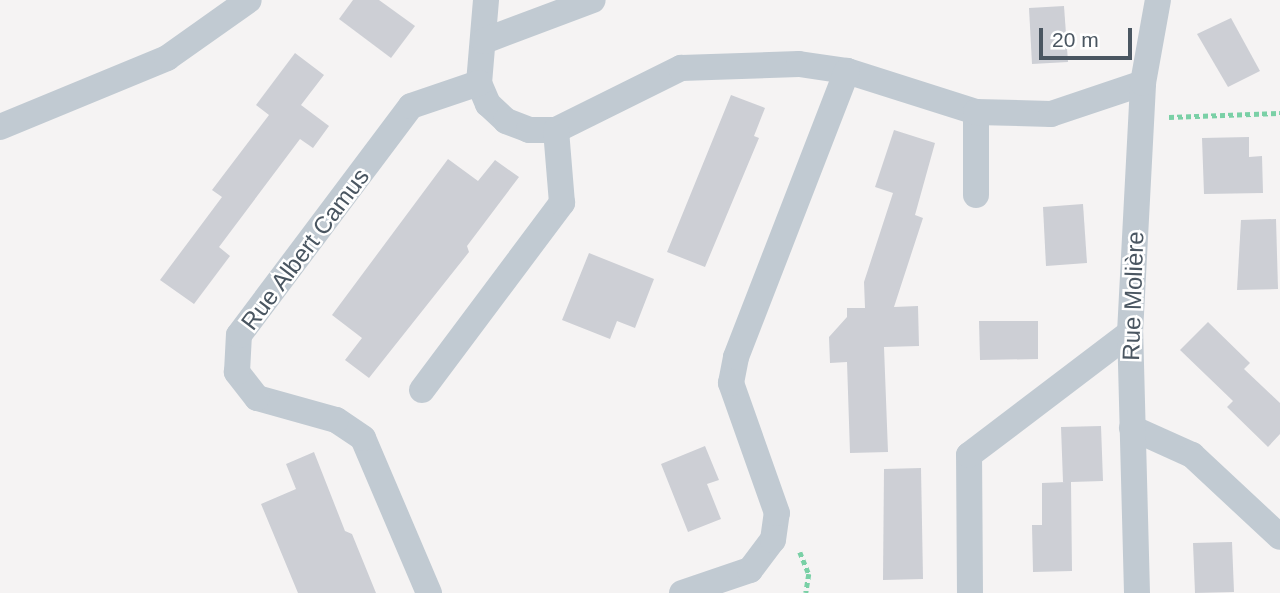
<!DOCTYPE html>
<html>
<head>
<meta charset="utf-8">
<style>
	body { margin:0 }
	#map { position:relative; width:1280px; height:593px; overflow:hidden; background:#f5f3f3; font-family:Arial,sans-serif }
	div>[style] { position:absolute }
	.building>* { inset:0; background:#cdcfd5 }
	.path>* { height:4.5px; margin-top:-2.25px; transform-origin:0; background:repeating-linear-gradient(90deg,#7ad0a6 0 5px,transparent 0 8.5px) }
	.minor>* { height:26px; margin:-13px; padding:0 13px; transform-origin:13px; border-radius:13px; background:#c1cad2 }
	span { translate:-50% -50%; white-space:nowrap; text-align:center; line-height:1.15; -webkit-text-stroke:5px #fff; paint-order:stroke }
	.street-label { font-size:24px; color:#4a5661 }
	.scale { position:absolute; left:1039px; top:28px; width:93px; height:32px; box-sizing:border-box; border:4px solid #4a5661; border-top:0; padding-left:9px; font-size:21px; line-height:24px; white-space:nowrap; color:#4a5661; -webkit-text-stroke:5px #fff; paint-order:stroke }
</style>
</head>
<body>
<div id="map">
	<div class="building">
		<i style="clip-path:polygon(353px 0,379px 0,415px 26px,391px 58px,339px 19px)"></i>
		<i style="clip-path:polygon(1064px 6px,1068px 62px,1032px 64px,1029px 8px)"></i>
		<i style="clip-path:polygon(1231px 18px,1260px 71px,1228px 87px,1197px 34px)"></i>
		<i style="clip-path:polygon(295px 53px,324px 75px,301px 105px,329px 126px,313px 148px,300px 139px,219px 247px,230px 256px,194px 304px,160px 280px,222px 197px,212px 190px,269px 115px,256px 105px)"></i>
		<i style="clip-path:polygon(731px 95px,765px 108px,754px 136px,759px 138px,705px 267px,667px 252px)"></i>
		<i style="clip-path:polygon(894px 130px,935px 143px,915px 215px,923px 218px,894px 307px,918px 306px,919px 346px,884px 347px,888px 452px,850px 453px,847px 362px,830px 363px,829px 337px,847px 317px,847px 308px,865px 308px,864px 282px,893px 193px,875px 187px)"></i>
		<i style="clip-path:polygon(1249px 137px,1249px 157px,1262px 156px,1263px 193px,1204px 194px,1202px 138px)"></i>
		<i style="clip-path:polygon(448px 159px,478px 181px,495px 160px,519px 177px,467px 246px,469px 252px,369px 378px,345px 360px,362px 338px,332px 315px)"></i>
		<i style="clip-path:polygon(1083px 204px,1087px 263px,1046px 266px,1043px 207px)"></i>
		<i style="clip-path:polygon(1276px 219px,1278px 289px,1237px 290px,1241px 220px)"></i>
		<i style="clip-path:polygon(589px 253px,654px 279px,635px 328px,617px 321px,610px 339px,562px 320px)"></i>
		<i style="clip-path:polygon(979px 321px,1038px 321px,1038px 359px,980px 360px)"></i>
		<i style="clip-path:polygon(1208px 322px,1250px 363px,1244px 369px,1280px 403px,1280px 434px,1268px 447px,1227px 407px,1233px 401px,1180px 350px)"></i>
		<i style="clip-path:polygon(1101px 426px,1103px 481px,1071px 482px,1072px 571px,1033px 572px,1032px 525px,1042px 525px,1042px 483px,1066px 482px,1063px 482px,1061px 427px)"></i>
		<i style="clip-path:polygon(705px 446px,719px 480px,707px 484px,721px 519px,688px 532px,661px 464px)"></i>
		<i style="clip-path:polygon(314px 452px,345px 531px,352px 534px,376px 593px,298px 593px,261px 504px,296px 489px,286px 464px)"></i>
		<i style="clip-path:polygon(921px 468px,923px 579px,883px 580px,884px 469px)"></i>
		<i style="clip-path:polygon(1232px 542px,1234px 592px,1195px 593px,1193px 543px)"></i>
	</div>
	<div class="path">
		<i style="left:1169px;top:117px;width:111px;rotate:-2.1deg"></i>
		<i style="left:800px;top:552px;width:24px;rotate:68deg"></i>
		<i style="left:809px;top:574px;width:19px;rotate:99deg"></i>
	</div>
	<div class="minor">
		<i style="left:486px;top:0;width:83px;rotate:94.8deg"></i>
		<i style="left:479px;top:83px;width:23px;rotate:67deg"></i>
		<i style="left:488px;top:104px;width:25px;rotate:43deg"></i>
		<i style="left:506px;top:121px;width:25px;rotate:21deg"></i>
		<i style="left:529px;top:130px;width:27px"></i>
		<i style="left:556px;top:130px;width:140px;rotate:-26.4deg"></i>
		<i style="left:681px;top:68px;width:118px;rotate:-1.9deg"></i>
		<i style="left:799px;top:64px;width:49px;rotate:8.3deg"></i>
		<i style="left:847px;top:71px;width:135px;rotate:17.6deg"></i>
		<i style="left:484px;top:41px;width:116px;rotate:-20.6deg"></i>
		<i style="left:0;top:127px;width:181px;rotate:-22.4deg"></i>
		<i style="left:167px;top:58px;width:100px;rotate:-35.3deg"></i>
		<i style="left:976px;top:195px;width:83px;rotate:-90deg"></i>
		<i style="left:976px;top:112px;width:75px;rotate:1.5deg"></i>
		<i style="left:1051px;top:114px;width:97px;rotate:-18.6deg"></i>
		<i style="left:422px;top:390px;width:234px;rotate:-53.2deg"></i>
		<i style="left:562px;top:203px;width:73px;rotate:-94.7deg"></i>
		<i style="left:1132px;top:428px;width:66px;rotate:24.2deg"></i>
		<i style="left:1192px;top:455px;width:120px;rotate:43deg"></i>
		<i style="left:429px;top:593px;width:168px;rotate:-113.1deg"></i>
		<i style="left:363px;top:438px;width:32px;rotate:-146deg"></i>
		<i style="left:336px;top:420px;width:82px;rotate:-164.4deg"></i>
		<i style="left:257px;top:398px;width:33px;rotate:-128deg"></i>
		<i style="left:237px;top:372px;width:37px;rotate:-87deg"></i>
		<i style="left:239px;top:335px;width:286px;rotate:-53.1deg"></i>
		<i style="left:411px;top:106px;width:72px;rotate:-18.7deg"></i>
		<i style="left:682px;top:593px;width:72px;rotate:-18.7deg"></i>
		<i style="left:750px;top:570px;width:38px;rotate:-53deg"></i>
		<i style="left:773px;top:540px;width:27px;rotate:-82deg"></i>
		<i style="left:777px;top:513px;width:138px;rotate:-109.5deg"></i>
		<i style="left:731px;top:383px;width:26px;rotate:-79deg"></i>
		<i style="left:736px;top:357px;width:307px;rotate:-68.8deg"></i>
		<i style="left:970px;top:593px;width:138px;rotate:-90.4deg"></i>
		<i style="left:969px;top:455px;width:202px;rotate:-37.2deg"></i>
		<i style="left:1137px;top:593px;width:260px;rotate:-91.5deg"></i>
		<i style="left:1130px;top:333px;width:250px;rotate:-87deg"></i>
		<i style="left:1143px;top:83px;width:84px;rotate:-79.8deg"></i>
	</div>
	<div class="street-label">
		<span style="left:305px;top:249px;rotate:-53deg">Rue Albert Camus</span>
		<span style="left:1133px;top:296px;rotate:-88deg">Rue Molière</span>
	</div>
	<div class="scale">20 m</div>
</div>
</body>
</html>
